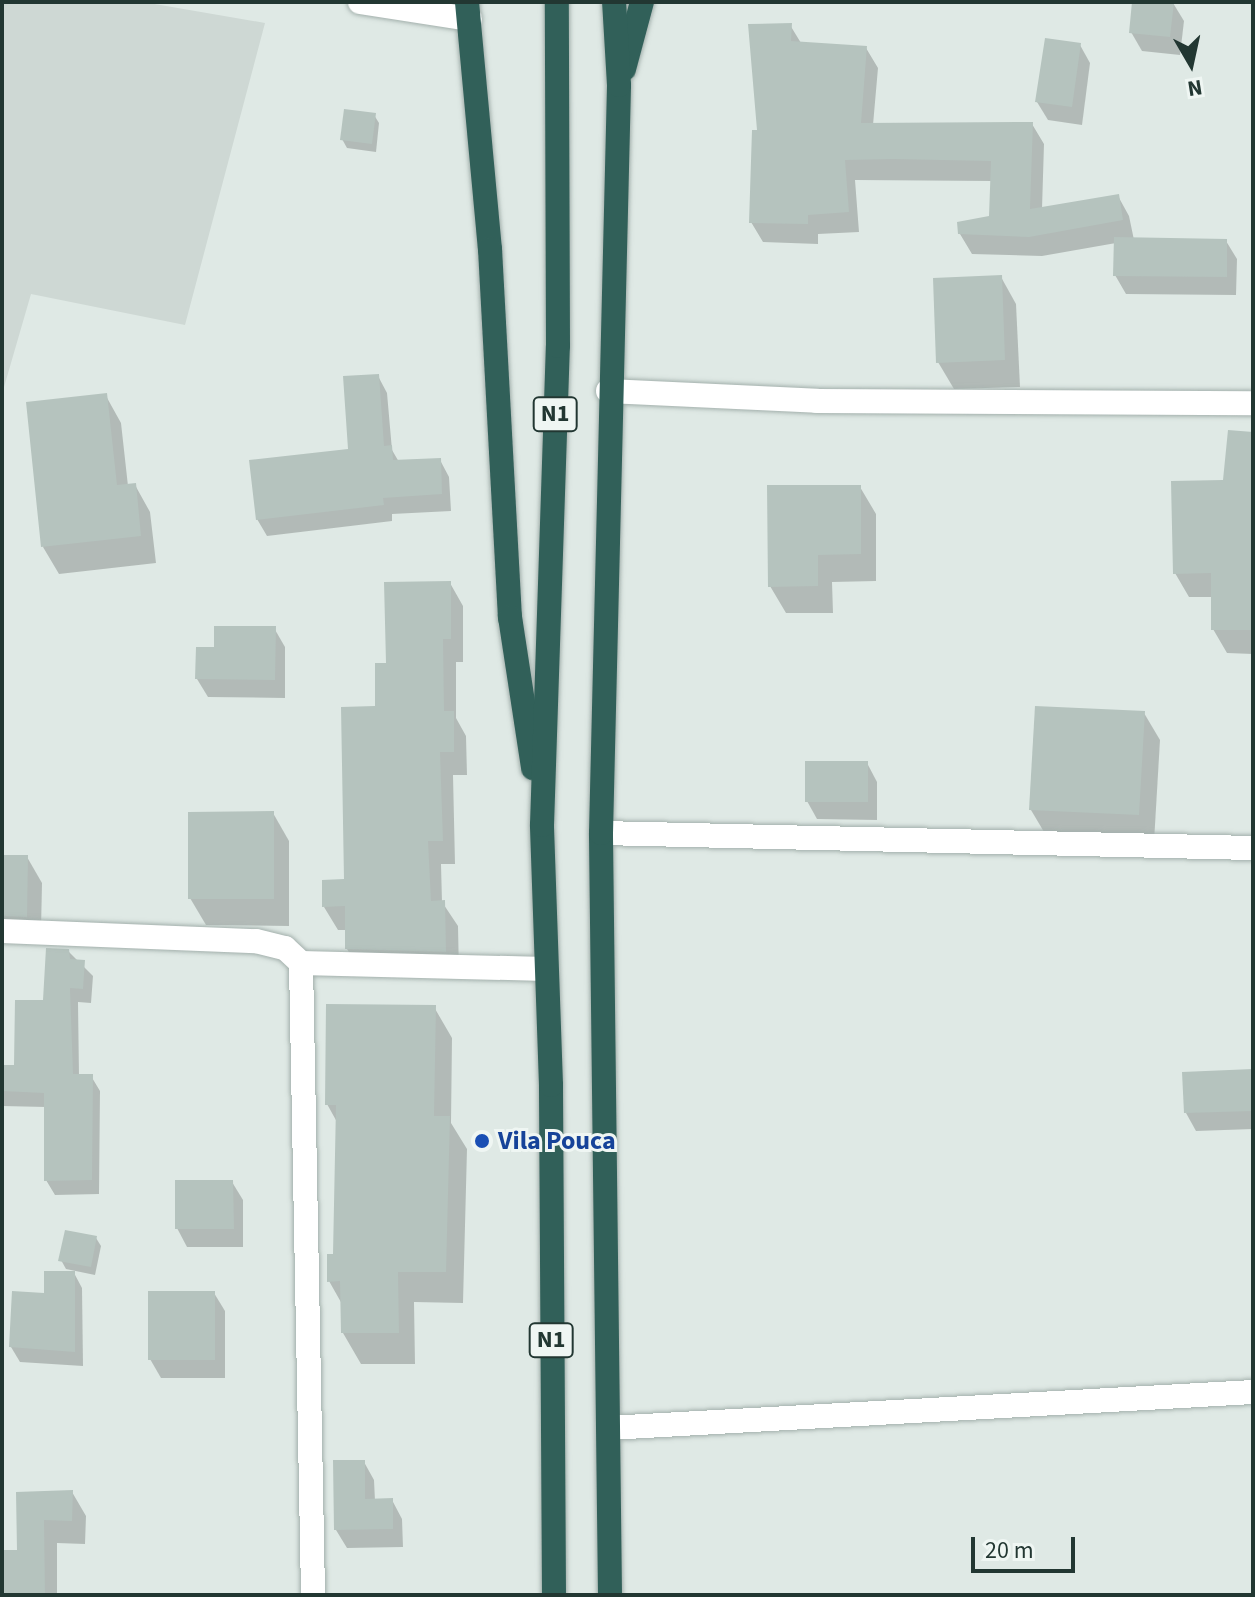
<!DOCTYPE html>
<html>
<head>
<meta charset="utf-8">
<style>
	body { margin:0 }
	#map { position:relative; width:1255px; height:1597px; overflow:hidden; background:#dfe9e5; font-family:"Source Sans 3",sans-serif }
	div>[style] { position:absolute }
	.built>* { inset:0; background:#ced8d4 }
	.shadow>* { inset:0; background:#0003 }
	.building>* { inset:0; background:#b5c3be }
	.roads { filter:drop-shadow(0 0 2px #a3b0ac) drop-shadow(0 0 2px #a3b0ac) }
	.minor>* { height:24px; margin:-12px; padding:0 12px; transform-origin:12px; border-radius:12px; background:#fff }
	.highway>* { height:24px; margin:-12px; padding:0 12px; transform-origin:12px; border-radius:12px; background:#316059 }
	.dots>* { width:22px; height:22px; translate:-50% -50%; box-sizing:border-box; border:4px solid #eff6f3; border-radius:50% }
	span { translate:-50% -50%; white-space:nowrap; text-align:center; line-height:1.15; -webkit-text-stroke:6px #eff6f3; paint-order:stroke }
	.shield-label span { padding:2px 6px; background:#eff6f3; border:2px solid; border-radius:6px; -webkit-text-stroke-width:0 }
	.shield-label { font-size:24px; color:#223732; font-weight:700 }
	.transit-label { font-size:26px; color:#164399; font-weight:700 }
	.left { translate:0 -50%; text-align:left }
	.frame { position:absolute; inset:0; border:4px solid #223732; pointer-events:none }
	.north { position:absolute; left:1151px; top:24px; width:80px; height:80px; -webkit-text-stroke:6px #eff6f3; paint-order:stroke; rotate:171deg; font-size:22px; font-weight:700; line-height:32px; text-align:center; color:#223732 }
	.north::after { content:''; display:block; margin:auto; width:28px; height:36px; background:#223732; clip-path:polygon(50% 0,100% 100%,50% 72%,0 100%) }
	.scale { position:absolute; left:971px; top:1537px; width:104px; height:36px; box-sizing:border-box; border:4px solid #223732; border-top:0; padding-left:10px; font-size:24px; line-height:28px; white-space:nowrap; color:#223732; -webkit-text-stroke:6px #eff6f3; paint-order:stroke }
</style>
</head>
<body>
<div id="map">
	<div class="built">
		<i style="clip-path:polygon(2px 2px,143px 2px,265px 23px,185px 325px,31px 294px,2px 394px)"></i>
	</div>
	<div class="shadow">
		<i style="clip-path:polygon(1134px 2px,1173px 3px,1184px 21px,1180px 55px,1142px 51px,1131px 32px)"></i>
		<i style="clip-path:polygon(790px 25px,801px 43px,866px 48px,878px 68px,873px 125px,1032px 124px,1044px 144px,1042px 209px,1118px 196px,1129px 216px,1134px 240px,1226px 241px,1237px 259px,1236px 295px,1126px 294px,1115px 275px,1116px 243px,1042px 256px,972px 254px,960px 234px,991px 218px,992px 181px,855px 180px,859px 232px,818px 234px,818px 244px,763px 242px,751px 222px,759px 133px)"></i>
		<i style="clip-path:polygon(1080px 45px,1090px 63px,1082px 125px,1048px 120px,1037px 102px)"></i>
		<i style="clip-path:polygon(374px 115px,379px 123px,376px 152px,347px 148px,342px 139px)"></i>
		<i style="clip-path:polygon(1001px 277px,1016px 304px,1020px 387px,954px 389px,938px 362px)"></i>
		<i style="clip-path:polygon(378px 376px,387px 393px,392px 450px,399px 462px,440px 460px,449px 477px,451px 511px,392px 514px,392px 521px,267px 536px,257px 519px,350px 450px)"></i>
		<i style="clip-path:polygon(106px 396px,121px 423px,128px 486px,135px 485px,150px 512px,156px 563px,59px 574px,43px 547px)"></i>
		<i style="clip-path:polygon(1253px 434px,1253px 654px,1227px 653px,1213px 629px,1213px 597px,1189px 597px,1175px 573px)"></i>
		<i style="clip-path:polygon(860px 487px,876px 514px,876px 581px,832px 582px,833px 613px,786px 613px,770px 586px)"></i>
		<i style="clip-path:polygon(450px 583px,463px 606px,463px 662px,456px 662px,456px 718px,466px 736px,467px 775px,453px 775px,455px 864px,441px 864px,442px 902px,458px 926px,459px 974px,361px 972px,347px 949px,347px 930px,338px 930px,324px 907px,346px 881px,388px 665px)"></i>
		<i style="clip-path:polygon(274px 628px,285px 647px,285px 698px,208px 697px,197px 679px,216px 649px)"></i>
		<i style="clip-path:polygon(1144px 713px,1160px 740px,1154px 842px,1047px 837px,1031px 810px)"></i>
		<i style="clip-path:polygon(867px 763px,877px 782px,877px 820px,817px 819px,807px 801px)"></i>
		<i style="clip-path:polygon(273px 813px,289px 841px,289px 926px,206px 925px,190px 898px)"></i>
		<i style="clip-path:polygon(2px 857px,27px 857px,42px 883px,41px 930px,2px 930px)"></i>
		<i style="clip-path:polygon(68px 951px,93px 976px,91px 1003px,78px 1002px,79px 1076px,91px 1076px,100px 1091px,99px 1194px,55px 1195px,46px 1180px,46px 1107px,2px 1106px,2px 1067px,16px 1067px)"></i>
		<i style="clip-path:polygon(434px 1007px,452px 1038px,451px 1123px,467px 1149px,463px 1303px,414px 1302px,415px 1364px,361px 1364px,343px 1333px,342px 1304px,329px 1281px,335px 1256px,337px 1122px,327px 1104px)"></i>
		<i style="clip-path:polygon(1253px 1071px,1253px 1129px,1196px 1131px,1186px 1113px)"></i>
		<i style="clip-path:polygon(232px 1182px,243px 1200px,243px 1247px,187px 1247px,177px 1228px)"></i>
		<i style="clip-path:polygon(96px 1238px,101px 1246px,95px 1275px,66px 1269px,61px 1260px)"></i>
		<i style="clip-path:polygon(74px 1273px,82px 1288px,83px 1366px,20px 1362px,11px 1347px,46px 1295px)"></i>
		<i style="clip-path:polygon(214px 1293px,225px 1311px,225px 1378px,161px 1378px,150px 1359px)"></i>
		<i style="clip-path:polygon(364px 1462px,374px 1480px,375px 1501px,392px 1500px,402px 1519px,403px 1547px,347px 1548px,336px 1530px)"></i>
		<i style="clip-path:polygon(72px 1492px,86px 1516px,85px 1544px,57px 1543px,57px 1595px,2px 1595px,19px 1552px,18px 1494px)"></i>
	</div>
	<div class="building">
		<i style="clip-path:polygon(1132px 2px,1174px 2px,1170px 37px,1129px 33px)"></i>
		<i style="clip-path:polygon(792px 23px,791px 41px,867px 46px,861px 123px,1033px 122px,1030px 209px,1119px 194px,1123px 220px,1029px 237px,958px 234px,957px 222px,989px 216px,991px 161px,893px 159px,845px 160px,849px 212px,808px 215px,808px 224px,749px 223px,752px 130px,757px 130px,748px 24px)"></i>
		<i style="clip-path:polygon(1045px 38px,1081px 43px,1072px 107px,1035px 102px)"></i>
		<i style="clip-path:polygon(344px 109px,376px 113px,372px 144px,340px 140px)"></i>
		<i style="clip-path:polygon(1114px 237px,1227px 239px,1227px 277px,1113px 276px)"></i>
		<i style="clip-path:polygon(1002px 275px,1005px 360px,936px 363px,933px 278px)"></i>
		<i style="clip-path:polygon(379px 374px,384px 446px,392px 445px,393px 460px,441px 458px,442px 494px,383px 498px,384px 505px,256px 520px,249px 460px,348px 449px,343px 376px)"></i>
		<i style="clip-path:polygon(107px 393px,117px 485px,136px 483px,141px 536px,41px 547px,26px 402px)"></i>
		<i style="clip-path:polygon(1228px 430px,1253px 432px,1253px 630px,1211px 630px,1211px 573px,1173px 574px,1171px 481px,1223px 480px)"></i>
		<i style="clip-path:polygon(767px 485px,861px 485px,861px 554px,818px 555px,818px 586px,768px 587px)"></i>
		<i style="clip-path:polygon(451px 581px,451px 639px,443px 639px,444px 711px,454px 711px,454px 752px,440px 752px,443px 841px,428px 841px,431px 901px,445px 900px,446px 952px,345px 949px,345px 906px,322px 907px,322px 880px,344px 879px,341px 707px,375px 706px,375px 663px,386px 663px,384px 582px)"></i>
		<i style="clip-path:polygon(214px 626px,276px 626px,275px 680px,195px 679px,196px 647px,214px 647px)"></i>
		<i style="clip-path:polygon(1035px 706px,1145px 711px,1139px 815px,1029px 810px)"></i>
		<i style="clip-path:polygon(805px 761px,868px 761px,868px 802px,805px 802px)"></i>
		<i style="clip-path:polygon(274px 811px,274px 899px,188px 899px,188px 812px)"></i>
		<i style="clip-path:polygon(2px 855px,28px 855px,27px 917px,2px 916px)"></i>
		<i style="clip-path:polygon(46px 948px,69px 949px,70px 959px,85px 960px,83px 989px,70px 988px,73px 1074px,93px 1074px,92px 1180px,44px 1181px,44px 1093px,2px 1091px,2px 1065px,14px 1065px,15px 1000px,43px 1000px)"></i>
		<i style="clip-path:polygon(326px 1004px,436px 1005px,434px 1116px,450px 1116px,446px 1272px,398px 1272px,399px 1333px,341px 1333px,340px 1281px,327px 1282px,327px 1254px,333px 1254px,336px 1105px,325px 1105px)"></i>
		<i style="clip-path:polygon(1253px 1069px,1253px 1111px,1184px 1113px,1182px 1072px)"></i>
		<i style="clip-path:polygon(175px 1180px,233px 1180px,234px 1229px,175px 1229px)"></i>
		<i style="clip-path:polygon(65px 1230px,97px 1236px,91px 1267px,58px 1261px)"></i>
		<i style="clip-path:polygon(44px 1271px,75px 1271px,75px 1352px,9px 1347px,12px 1291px,44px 1293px)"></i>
		<i style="clip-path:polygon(148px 1291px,215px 1291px,215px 1360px,148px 1360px)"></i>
		<i style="clip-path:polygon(333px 1460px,365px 1460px,365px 1499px,393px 1498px,393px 1529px,334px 1530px)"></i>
		<i style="clip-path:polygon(73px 1490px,72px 1521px,44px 1520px,45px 1595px,2px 1595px,2px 1550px,17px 1550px,16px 1492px)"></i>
	</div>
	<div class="roads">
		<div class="minor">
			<i style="left:360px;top:2px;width:111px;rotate:8.8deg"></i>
			<i style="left:608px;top:391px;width:209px;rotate:2.7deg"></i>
			<i style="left:817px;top:401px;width:436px;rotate:0.3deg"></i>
			<i style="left:601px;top:833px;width:652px;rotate:1.32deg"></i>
			<i style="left:2px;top:931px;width:254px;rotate:2.3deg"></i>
			<i style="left:256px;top:941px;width:30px;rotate:14deg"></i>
			<i style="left:285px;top:948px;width:22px;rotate:43deg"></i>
			<i style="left:301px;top:963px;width:245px;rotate:1.4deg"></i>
			<i style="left:301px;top:963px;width:632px;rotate:88.91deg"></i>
			<i style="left:609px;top:1428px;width:645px;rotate:-3.2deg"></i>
		</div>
		<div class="highway">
			<i style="left:467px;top:2px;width:248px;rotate:84.7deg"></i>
			<i style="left:490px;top:249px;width:369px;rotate:86.9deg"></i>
			<i style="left:510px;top:617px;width:153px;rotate:81.3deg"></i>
			<i style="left:624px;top:69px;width:69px;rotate:-75deg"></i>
			<i style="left:554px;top:1595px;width:510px;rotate:-90.34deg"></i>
			<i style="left:551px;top:1085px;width:260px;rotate:-92deg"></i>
			<i style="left:542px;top:825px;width:479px;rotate:-88.1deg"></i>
			<i style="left:558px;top:346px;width:344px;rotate:-90.2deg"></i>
			<i style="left:610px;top:1595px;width:762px;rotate:-90.68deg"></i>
			<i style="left:601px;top:833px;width:748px;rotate:-88.62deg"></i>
			<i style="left:619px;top:85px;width:83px;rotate:-93.4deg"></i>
		</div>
	</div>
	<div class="dots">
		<i style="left:482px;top:1141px;background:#1a4fb4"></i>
	</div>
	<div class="shield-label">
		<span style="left:555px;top:414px">N1</span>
		<span style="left:551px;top:1340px">N1</span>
	</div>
	<div class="transit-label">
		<span class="left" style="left:498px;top:1141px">Vila Pouca</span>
	</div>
	<div class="frame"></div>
	<div class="north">N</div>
	<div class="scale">20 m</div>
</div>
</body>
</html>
